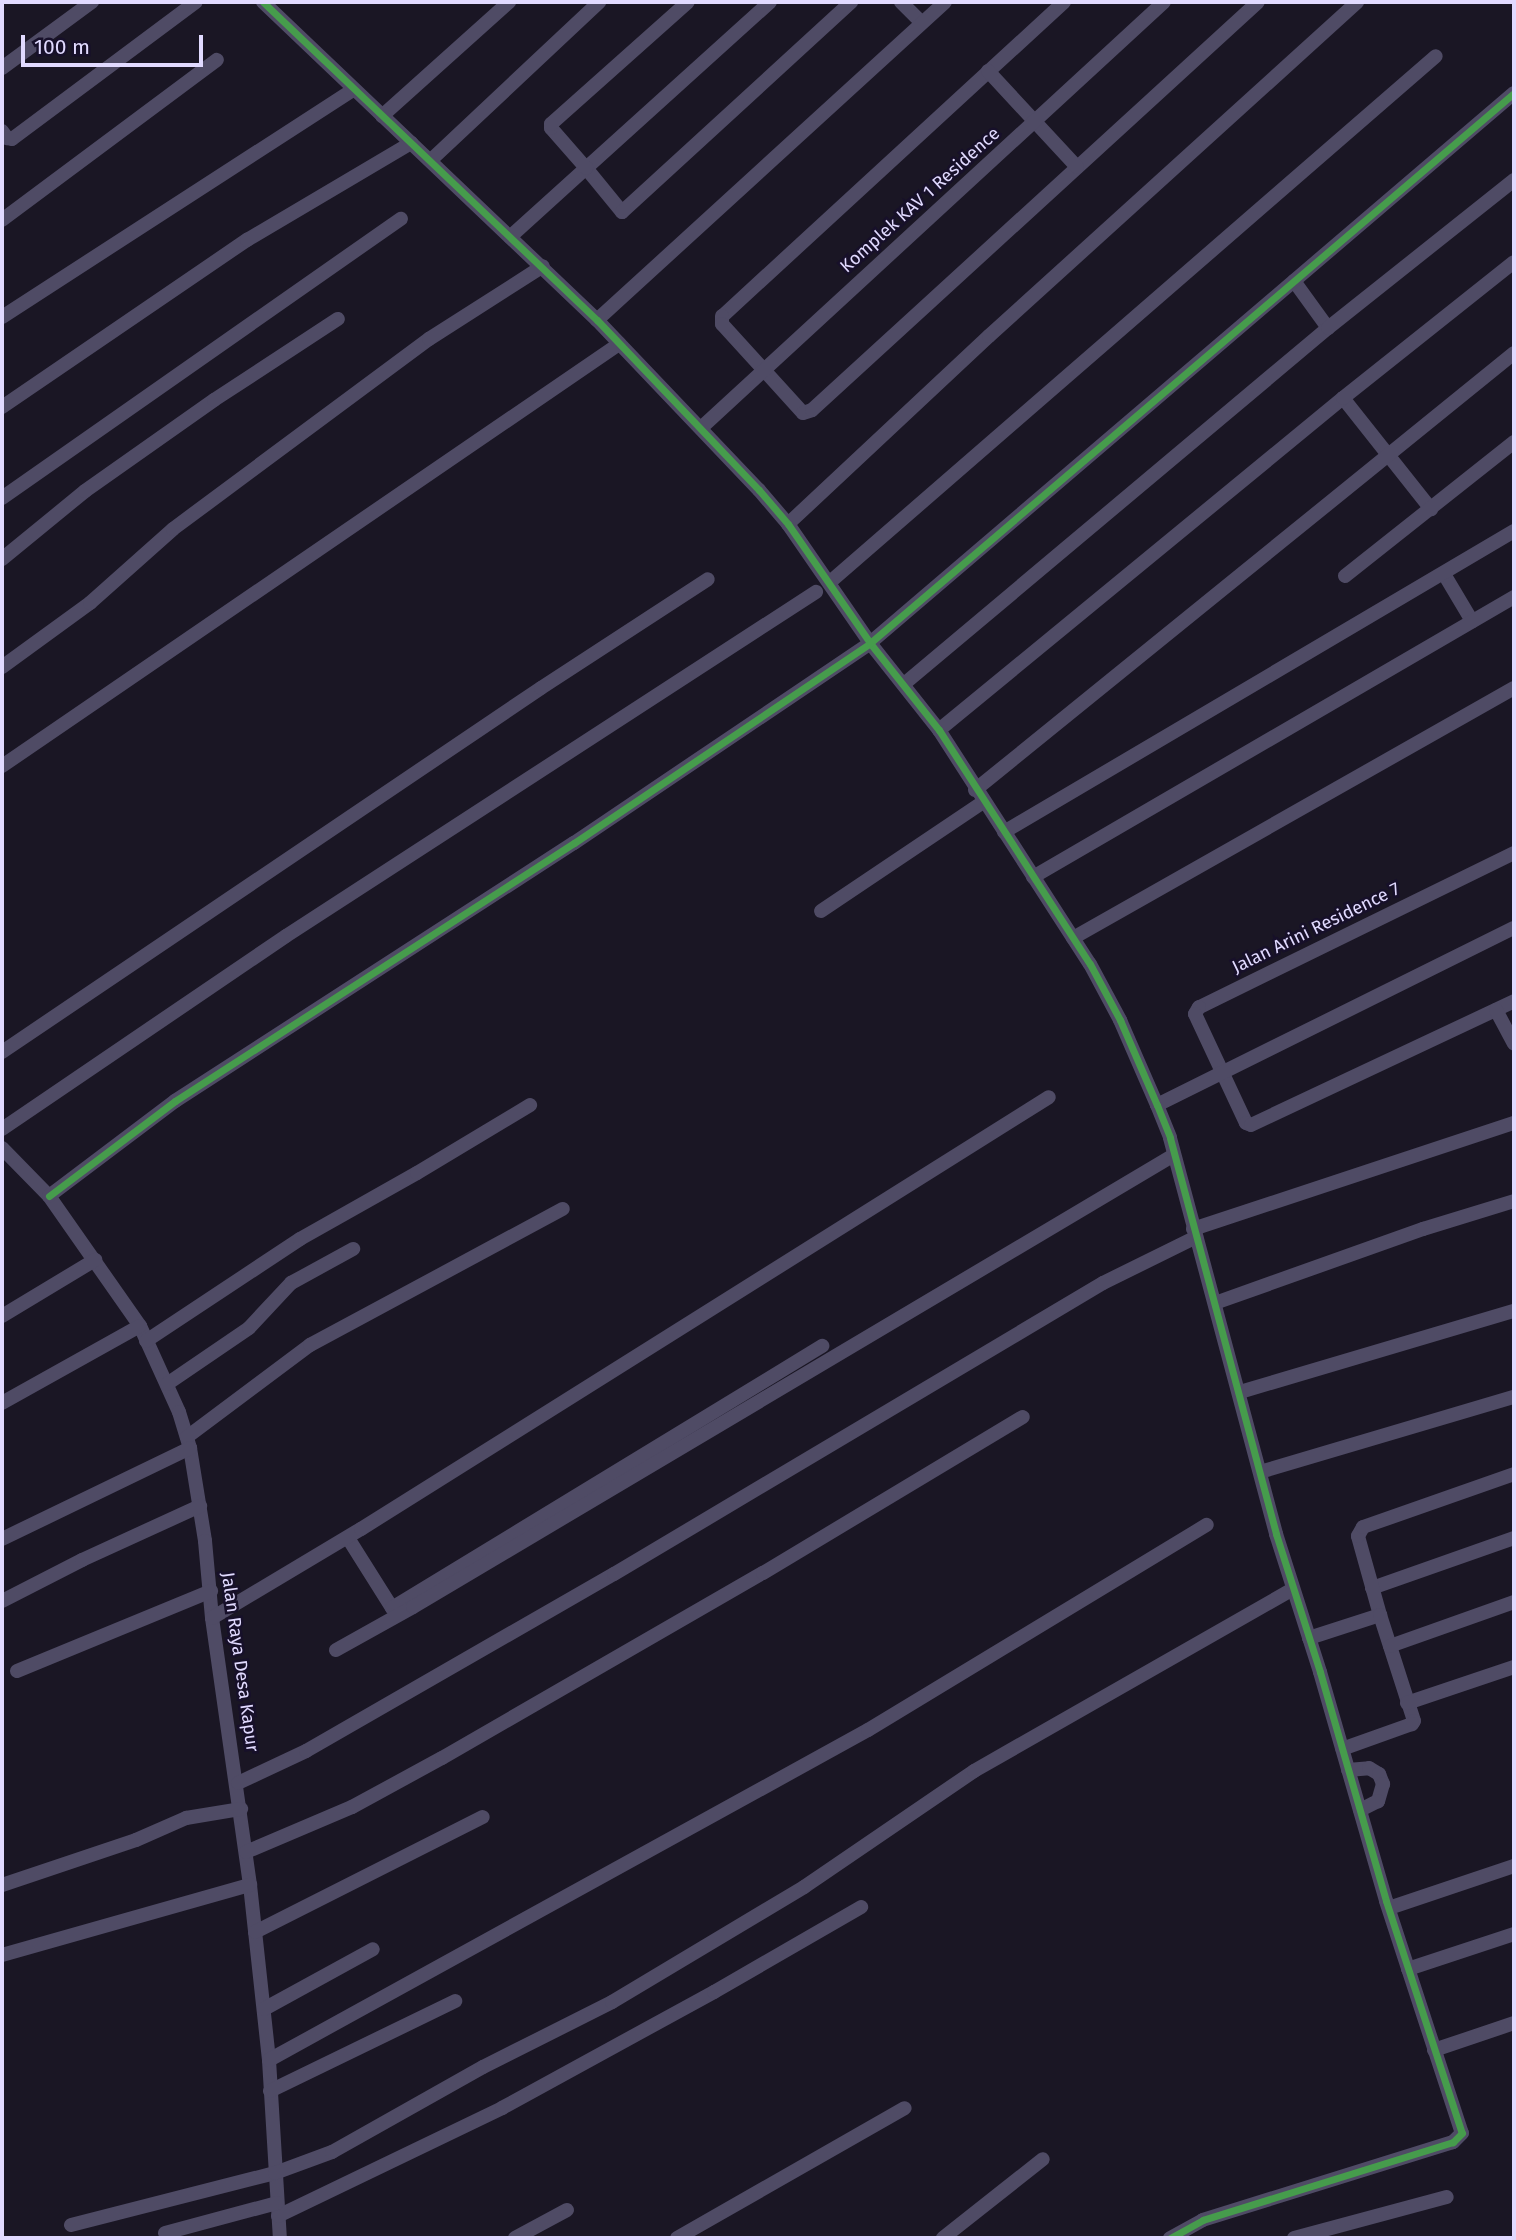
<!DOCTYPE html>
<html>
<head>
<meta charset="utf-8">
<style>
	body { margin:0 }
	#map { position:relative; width:1516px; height:2240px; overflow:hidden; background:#1a1624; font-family:"Fira Sans",sans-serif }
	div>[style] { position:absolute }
	.street>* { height:14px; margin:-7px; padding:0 7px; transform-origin:7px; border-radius:7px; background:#4f4b65 }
	.cycleway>* { height:7px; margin:-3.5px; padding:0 3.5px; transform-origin:3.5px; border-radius:3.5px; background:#469c4c }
	span { translate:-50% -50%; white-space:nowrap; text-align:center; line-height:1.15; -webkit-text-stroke:5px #17102a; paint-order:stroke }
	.street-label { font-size:18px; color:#e1daff }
	.frame { position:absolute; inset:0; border:4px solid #e1daff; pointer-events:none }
	.scale { position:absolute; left:21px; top:35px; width:182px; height:32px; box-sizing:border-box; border:4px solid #e1daff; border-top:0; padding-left:9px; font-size:21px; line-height:24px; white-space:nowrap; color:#e1daff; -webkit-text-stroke:5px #17102a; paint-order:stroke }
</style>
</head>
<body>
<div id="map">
	<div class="street">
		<i style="left:263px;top:2px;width:461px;rotate:43.6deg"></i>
		<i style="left:597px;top:320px;width:235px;rotate:46.4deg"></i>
		<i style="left:759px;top:490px;width:45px;rotate:49.5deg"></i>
		<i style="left:788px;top:524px;width:145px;rotate:55.4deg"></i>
		<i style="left:870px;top:643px;width:111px;rotate:51.6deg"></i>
		<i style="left:939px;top:730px;width:278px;rotate:57.2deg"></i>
		<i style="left:1090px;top:964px;width:64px;rotate:61.8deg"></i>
		<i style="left:1120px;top:1020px;width:93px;rotate:66.5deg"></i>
		<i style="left:1157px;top:1105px;width:35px;rotate:68deg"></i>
		<i style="left:1170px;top:1138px;width:410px;rotate:75deg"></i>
		<i style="left:1276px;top:1534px;width:145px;rotate:72.3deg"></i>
		<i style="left:1320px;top:1672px;width:238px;rotate:73.9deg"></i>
		<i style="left:1386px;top:1901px;width:244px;rotate:71.9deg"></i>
		<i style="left:1462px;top:2133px;width:13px;rotate:135deg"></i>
		<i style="left:1453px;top:2142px;width:262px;rotate:162.7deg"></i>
		<i style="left:1203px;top:2220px;width:38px;rotate:151deg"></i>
		<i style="left:770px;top:2px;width:248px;rotate:137.9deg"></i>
		<i style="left:586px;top:168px;width:57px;rotate:50.7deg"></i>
		<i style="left:622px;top:212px;width:311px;rotate:-42.5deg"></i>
		<i style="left:901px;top:2px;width:28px;rotate:45deg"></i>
		<i style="left:1064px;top:2px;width:464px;rotate:137.4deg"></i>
		<i style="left:722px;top:316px;width:8px;rotate:90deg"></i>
		<i style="left:722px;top:324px;width:120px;rotate:47.7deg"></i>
		<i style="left:803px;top:413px;width:9px;rotate:-18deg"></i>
		<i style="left:812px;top:410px;width:604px;rotate:-42.45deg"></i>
		<i style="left:2px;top:68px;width:112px;rotate:-36.3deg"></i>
		<i style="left:988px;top:71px;width:131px;rotate:47.2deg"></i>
		<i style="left:382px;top:116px;width:171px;rotate:-41.9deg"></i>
		<i style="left:2px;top:131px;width:9px;rotate:54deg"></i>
		<i style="left:7px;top:138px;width:5px;rotate:11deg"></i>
		<i style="left:12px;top:139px;width:229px;rotate:-36.7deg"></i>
		<i style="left:431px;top:160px;width:231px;rotate:-43.2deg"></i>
		<i style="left:2px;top:220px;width:268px;rotate:-36.7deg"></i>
		<i style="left:510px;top:237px;width:103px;rotate:-42.2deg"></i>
		<i style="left:586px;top:168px;width:53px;rotate:-131.2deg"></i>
		<i style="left:551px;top:128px;width:4px;rotate:-90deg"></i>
		<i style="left:551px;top:124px;width:183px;rotate:-41.7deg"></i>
		<i style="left:1294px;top:281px;width:58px;rotate:54.1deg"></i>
		<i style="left:2px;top:317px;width:419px;rotate:-32.9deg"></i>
		<i style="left:597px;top:320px;width:471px;rotate:-42.4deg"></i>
		<i style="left:1343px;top:398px;width:142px;rotate:51.6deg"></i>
		<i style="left:2px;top:407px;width:297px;rotate:-34.3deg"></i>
		<i style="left:247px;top:240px;width:191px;rotate:-30.6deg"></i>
		<i style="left:701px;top:428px;width:629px;rotate:-42.62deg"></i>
		<i style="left:2px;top:498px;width:487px;rotate:-35deg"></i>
		<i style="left:788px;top:524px;width:275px;rotate:-43.1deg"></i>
		<i style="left:989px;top:336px;width:497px;rotate:-42.2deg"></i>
		<i style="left:2px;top:559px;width:107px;rotate:-39.3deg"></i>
		<i style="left:85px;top:491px;width:158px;rotate:-35.2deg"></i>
		<i style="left:214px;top:400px;width:148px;rotate:-33.2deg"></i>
		<i style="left:1444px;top:574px;width:55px;rotate:59.2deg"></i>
		<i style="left:1345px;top:576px;width:216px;rotate:-38.4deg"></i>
		<i style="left:830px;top:582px;width:802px;rotate:-40.96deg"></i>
		<i style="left:2px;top:667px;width:109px;rotate:-36deg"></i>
		<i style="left:90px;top:603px;width:111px;rotate:-41.7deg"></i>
		<i style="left:173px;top:529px;width:319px;rotate:-36.6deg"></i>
		<i style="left:429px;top:339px;width:135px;rotate:-32.6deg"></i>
		<i style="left:904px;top:684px;width:554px;rotate:-40.02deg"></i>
		<i style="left:1328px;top:328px;width:238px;rotate:-38.5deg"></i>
		<i style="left:939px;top:730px;width:523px;rotate:-39.41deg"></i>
		<i style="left:1343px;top:398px;width:218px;rotate:-38.5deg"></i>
		<i style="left:2px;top:766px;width:748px;rotate:-34.37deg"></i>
		<i style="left:975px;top:790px;width:694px;rotate:-39.03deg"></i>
		<i style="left:1004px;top:832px;width:592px;rotate:-30.55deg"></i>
		<i style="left:1514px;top:853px;width:351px;rotate:153.9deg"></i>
		<i style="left:1199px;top:1007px;width:8px;rotate:120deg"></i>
		<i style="left:1195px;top:1014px;width:120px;rotate:64.9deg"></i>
		<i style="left:1246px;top:1123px;width:5px;rotate:22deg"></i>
		<i style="left:1251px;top:1125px;width:291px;rotate:-25.2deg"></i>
		<i style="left:1033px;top:877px;width:557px;rotate:-30.2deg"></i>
		<i style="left:821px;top:911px;width:195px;rotate:-33.9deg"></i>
		<i style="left:1073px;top:938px;width:507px;rotate:-29.55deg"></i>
		<i style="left:1496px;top:1010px;width:38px;rotate:62deg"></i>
		<i style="left:2px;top:1052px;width:650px;rotate:-34.03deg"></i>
		<i style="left:541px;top:688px;width:199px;rotate:-33.1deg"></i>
		<i style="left:1157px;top:1105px;width:398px;rotate:-26.4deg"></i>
		<i style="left:2px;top:1129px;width:343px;rotate:-34.2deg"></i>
		<i style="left:286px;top:936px;width:632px;rotate:-32.99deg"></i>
		<i style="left:2px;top:1148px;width:67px;rotate:45.6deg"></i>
		<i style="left:49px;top:1196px;width:159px;rotate:55deg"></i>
		<i style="left:140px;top:1326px;width:94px;rotate:65.6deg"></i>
		<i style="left:179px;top:1412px;width:38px;rotate:73deg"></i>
		<i style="left:190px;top:1448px;width:94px;rotate:80.8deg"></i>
		<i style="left:205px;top:1541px;width:77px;rotate:84.8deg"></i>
		<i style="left:212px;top:1618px;width:270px;rotate:81.9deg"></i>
		<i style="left:250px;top:1885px;width:176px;rotate:83.8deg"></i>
		<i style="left:269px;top:2060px;width:178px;rotate:86.5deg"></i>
		<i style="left:49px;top:1196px;width:158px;rotate:-37deg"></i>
		<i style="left:175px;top:1101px;width:475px;rotate:-32.9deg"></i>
		<i style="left:574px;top:843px;width:357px;rotate:-34deg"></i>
		<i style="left:870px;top:643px;width:847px;rotate:-40.5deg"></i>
		<i style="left:1193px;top:1229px;width:338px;rotate:-18.3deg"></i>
		<i style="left:1215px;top:1303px;width:221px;rotate:-19.6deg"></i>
		<i style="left:1423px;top:1229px;width:95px;rotate:-17.1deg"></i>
		<i style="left:2px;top:1316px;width:109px;rotate:-31.1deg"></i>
		<i style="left:146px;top:1341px;width:185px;rotate:-33.5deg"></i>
		<i style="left:300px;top:1239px;width:134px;rotate:-29.4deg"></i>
		<i style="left:417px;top:1173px;width:132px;rotate:-31deg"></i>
		<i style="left:167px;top:1384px;width:99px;rotate:-34.3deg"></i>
		<i style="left:249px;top:1328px;width:62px;rotate:-47deg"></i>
		<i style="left:291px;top:1283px;width:71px;rotate:-28.7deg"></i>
		<i style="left:1240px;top:1392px;width:286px;rotate:-16.5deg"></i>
		<i style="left:2px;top:1403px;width:158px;rotate:-29.2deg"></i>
		<i style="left:187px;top:1437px;width:154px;rotate:-36.8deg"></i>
		<i style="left:310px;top:1345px;width:287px;rotate:-28.3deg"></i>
		<i style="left:1260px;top:1472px;width:265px;rotate:-16.5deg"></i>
		<i style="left:348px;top:1538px;width:83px;rotate:57.8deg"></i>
		<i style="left:392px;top:1608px;width:504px;rotate:-31.35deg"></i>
		<i style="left:2px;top:1539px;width:209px;rotate:-25.8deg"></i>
		<i style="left:1372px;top:1588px;width:151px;rotate:-19.4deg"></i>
		<i style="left:2px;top:1601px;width:90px;rotate:-27.1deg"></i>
		<i style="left:82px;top:1560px;width:130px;rotate:-24.6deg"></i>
		<i style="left:1380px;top:1615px;width:82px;rotate:-105.6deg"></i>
		<i style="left:1358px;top:1536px;width:10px;rotate:-61deg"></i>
		<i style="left:1363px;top:1527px;width:160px;rotate:-19.3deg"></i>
		<i style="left:212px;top:1618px;width:174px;rotate:-30.9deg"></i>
		<i style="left:361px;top:1529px;width:812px;rotate:-32.12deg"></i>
		<i style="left:1309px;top:1638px;width:75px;rotate:-17.9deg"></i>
		<i style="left:1380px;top:1615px;width:111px;rotate:72.2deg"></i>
		<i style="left:1414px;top:1721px;width:4px;rotate:124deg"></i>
		<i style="left:1412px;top:1724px;width:74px;rotate:160.3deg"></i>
		<i style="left:1390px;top:1646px;width:132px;rotate:-19.5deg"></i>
		<i style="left:336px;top:1650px;width:88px;rotate:-29.2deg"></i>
		<i style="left:413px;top:1607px;width:885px;rotate:-30.71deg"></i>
		<i style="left:17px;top:1671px;width:210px;rotate:-22.4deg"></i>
		<i style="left:1407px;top:1703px;width:113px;rotate:-18.6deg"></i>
		<i style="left:1348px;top:1770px;width:21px;rotate:-5deg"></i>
		<i style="left:1369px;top:1768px;width:12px;rotate:31deg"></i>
		<i style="left:1379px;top:1774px;width:11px;rotate:68deg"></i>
		<i style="left:1383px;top:1784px;width:18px;rotate:106deg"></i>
		<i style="left:1378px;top:1801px;width:20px;rotate:153deg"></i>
		<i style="left:238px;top:1783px;width:75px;rotate:-25.2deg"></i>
		<i style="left:306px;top:1751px;width:355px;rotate:-29.9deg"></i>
		<i style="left:614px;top:1574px;width:569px;rotate:-30.76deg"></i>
		<i style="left:1103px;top:1283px;width:104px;rotate:-26.3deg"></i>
		<i style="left:246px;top:1852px;width:115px;rotate:-23deg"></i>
		<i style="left:352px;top:1807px;width:102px;rotate:-28.6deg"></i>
		<i style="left:442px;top:1758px;width:370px;rotate:-30deg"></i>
		<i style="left:763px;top:1573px;width:303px;rotate:-31deg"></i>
		<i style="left:2px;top:1885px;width:141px;rotate:-18.6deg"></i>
		<i style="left:136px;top:1840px;width:55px;rotate:-23.7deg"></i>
		<i style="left:186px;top:1818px;width:56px;rotate:-9.3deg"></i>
		<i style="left:1389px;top:1908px;width:132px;rotate:-18.6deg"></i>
		<i style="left:255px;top:1932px;width:255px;rotate:-26.8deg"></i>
		<i style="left:2px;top:1955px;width:258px;rotate:-15.8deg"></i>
		<i style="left:1408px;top:1969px;width:112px;rotate:-18.3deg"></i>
		<i style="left:264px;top:2009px;width:124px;rotate:-28.8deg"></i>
		<i style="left:1434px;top:2050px;width:84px;rotate:-18.6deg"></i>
		<i style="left:269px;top:2060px;width:684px;rotate:-28.85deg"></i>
		<i style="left:868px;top:1730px;width:396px;rotate:-31.2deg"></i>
		<i style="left:270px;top:2091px;width:206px;rotate:-25.9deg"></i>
		<i style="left:278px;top:2216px;width:249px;rotate:-25.7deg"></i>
		<i style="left:502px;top:2108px;width:242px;rotate:-28.7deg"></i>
		<i style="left:714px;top:1992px;width:170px;rotate:-30deg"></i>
		<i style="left:71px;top:2225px;width:211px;rotate:-14.3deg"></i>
		<i style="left:275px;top:2173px;width:61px;rotate:-20.2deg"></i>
		<i style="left:332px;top:2152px;width:173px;rotate:-29.4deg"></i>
		<i style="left:483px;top:2067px;width:144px;rotate:-26.7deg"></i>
		<i style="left:612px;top:2002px;width:224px;rotate:-30.9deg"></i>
		<i style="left:804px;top:1887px;width:206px;rotate:-34.3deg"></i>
		<i style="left:974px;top:1771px;width:367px;rotate:-29.7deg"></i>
		<i style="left:165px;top:2233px;width:116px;rotate:-15deg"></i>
		<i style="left:515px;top:2238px;width:59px;rotate:-28.3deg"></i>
		<i style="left:677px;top:2238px;width:262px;rotate:-29.7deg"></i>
		<i style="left:943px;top:2238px;width:127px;rotate:-38.3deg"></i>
		<i style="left:1294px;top:2238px;width:158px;rotate:-15deg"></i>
	</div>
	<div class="cycleway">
		<i style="left:263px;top:2px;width:461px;rotate:43.6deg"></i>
		<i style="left:597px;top:320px;width:235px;rotate:46.4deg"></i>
		<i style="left:759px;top:490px;width:45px;rotate:49.5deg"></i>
		<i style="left:788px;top:524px;width:145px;rotate:55.4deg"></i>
		<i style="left:870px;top:643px;width:111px;rotate:51.6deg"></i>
		<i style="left:939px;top:730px;width:278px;rotate:57.2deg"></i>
		<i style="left:1090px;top:964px;width:64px;rotate:61.8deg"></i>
		<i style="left:1120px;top:1020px;width:93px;rotate:66.5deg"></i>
		<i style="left:1157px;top:1105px;width:35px;rotate:68deg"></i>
		<i style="left:1170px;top:1138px;width:410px;rotate:75deg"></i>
		<i style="left:1276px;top:1534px;width:145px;rotate:72.3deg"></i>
		<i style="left:1320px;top:1672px;width:238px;rotate:73.9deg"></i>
		<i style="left:1386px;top:1901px;width:244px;rotate:71.9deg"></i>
		<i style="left:1462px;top:2133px;width:13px;rotate:135deg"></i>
		<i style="left:1453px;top:2142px;width:262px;rotate:162.7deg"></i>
		<i style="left:1203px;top:2220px;width:38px;rotate:151deg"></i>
		<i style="left:49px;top:1196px;width:158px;rotate:-37deg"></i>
		<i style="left:175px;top:1101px;width:475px;rotate:-32.9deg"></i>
		<i style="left:574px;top:843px;width:357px;rotate:-34deg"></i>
		<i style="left:870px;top:643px;width:847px;rotate:-40.5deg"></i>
	</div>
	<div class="street-label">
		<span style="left:920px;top:200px;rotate:-42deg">Komplek KAV 1 Residence</span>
		<span style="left:1316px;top:928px;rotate:-26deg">Jalan Arini Residence 7</span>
		<span style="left:240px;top:1662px;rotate:82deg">Jalan Raya Desa Kapur</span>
	</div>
	<div class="frame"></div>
	<div class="scale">100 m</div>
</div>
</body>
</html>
